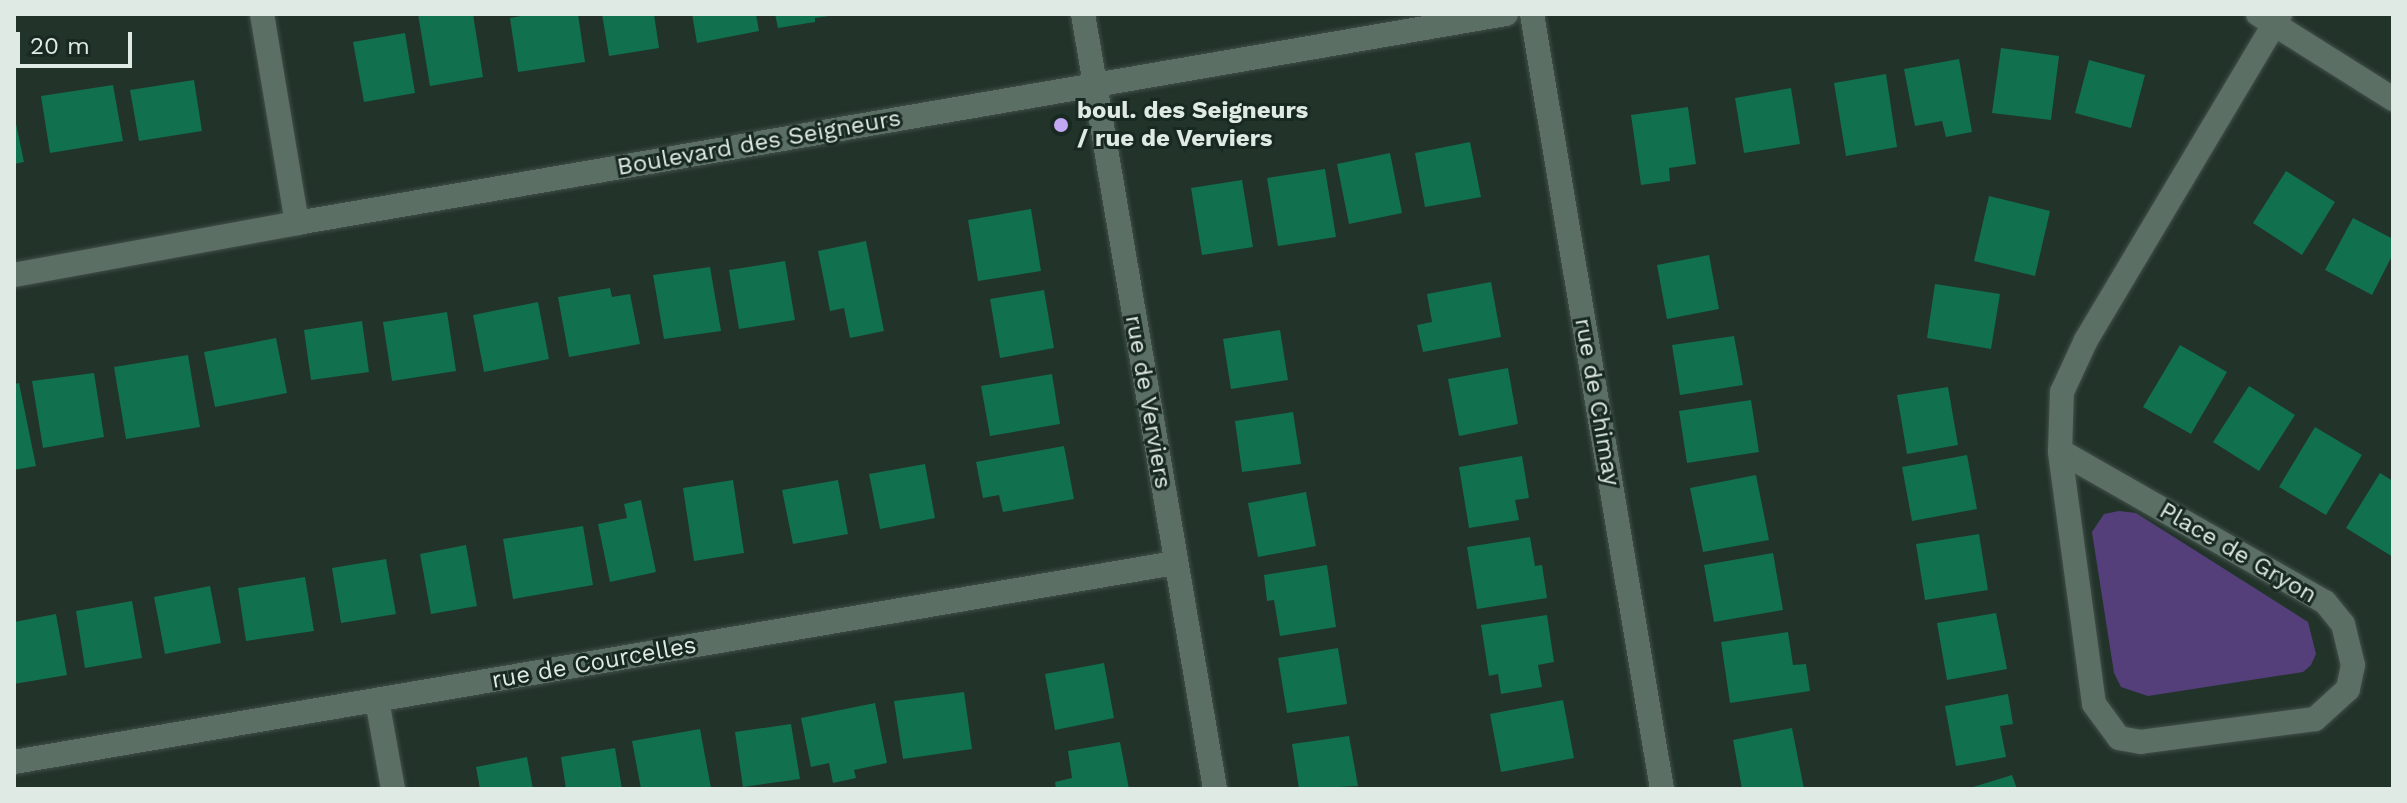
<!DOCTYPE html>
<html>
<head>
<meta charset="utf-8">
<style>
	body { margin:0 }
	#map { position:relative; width:2407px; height:803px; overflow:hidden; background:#22332a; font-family:"Work Sans",sans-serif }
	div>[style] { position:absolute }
	.green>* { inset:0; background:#553f7a }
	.building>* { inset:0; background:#11704e }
	.roads { filter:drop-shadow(0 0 2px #425049) drop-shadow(0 0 2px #425049) }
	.minor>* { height:24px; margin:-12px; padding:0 12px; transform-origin:12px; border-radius:12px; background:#5c6f65 }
	.dots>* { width:22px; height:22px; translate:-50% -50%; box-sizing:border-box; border:4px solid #182921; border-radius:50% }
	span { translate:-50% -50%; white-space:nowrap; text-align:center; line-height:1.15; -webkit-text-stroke:6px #182921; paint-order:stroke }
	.poi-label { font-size:24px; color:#e0eae4; font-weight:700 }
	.left { translate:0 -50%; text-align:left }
	.street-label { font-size:24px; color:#e0eae4 }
	.frame { position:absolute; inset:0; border:16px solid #e0eae4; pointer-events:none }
	.scale { position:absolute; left:16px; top:32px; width:116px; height:36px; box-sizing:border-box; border:4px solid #e0eae4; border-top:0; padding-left:10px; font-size:24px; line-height:28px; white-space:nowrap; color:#e0eae4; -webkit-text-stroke:6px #182921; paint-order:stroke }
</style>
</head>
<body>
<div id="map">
	<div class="green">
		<i style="clip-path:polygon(2119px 511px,2136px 513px,2308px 622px,2316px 654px,2311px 665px,2303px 672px,2148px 696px,2121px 687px,2114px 673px,2092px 532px,2104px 514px)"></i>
	</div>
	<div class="building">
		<i style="clip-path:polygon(418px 14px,473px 14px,483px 77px,430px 86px)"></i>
		<i style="clip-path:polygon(532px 14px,578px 14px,585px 62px,518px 72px,510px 18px)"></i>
		<i style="clip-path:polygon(602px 14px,654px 14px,659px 48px,609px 56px)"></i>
		<i style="clip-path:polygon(692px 14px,756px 14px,759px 31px,697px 43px)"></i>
		<i style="clip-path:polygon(775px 14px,829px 14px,829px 16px,815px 18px,815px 22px,778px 28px)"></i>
		<i style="clip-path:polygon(405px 33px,415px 93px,364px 102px,353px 42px)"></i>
		<i style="clip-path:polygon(2001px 48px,2059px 56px,2051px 120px,1992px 113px)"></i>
		<i style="clip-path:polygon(1959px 59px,1972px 132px,1946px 137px,1942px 121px,1915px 126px,1904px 69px)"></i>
		<i style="clip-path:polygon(2089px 60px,2145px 75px,2131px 128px,2075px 113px)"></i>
		<i style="clip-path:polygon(1886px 74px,1897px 147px,1846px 156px,1834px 83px)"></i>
		<i style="clip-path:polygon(194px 80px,202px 131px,139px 141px,130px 90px)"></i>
		<i style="clip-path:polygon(113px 85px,123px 141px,50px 153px,41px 96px)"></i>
		<i style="clip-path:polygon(1791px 88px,1800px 144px,1744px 153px,1735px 98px)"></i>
		<i style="clip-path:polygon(1688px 107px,1696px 164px,1669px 168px,1670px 181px,1641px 185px,1631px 115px)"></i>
		<i style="clip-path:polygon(14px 114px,24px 162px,14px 164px)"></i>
		<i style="clip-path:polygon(1470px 142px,1481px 197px,1425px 207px,1415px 153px)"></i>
		<i style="clip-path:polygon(1390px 153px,1402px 213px,1349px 224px,1337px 164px)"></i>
		<i style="clip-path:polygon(1325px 169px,1336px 237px,1278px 246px,1267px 178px)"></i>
		<i style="clip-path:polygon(2286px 171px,2335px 202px,2302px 255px,2253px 223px)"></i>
		<i style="clip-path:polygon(1242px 180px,1253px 247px,1202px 255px,1191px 188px)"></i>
		<i style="clip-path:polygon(1989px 196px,2050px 211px,2035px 276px,1974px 261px)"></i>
		<i style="clip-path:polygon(1031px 209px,1041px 271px,978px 281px,968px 220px)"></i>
		<i style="clip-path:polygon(2353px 218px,2393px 239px,2393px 254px,2372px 295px,2325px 270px)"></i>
		<i style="clip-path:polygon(866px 241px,884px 331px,850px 338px,844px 308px,830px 311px,818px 251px)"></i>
		<i style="clip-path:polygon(1709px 255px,1719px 309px,1667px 319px,1657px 265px)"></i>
		<i style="clip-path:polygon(785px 261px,795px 320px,739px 329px,729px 270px)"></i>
		<i style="clip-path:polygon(710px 267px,721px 331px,664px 339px,653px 275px)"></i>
		<i style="clip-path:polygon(1491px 282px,1501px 337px,1423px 352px,1417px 325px,1432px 322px,1427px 294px)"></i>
		<i style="clip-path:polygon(1935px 284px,2000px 294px,1991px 349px,1927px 338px)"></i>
		<i style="clip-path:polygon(610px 288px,612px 297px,630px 294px,640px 344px,569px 357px,558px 297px)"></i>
		<i style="clip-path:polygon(1044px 290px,1054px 348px,1000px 358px,990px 299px)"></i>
		<i style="clip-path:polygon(538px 302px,549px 359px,484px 372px,473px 315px)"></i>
		<i style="clip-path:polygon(447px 312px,456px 371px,392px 381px,383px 322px)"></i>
		<i style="clip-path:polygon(362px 321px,369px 372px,311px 380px,304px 330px)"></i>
		<i style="clip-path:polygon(1280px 330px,1288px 380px,1231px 389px,1223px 339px)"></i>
		<i style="clip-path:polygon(1734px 336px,1743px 385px,1680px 395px,1672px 345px)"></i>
		<i style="clip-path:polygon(276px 338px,287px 393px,215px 407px,204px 352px)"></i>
		<i style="clip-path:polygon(2180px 345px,2227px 372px,2191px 434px,2143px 407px)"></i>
		<i style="clip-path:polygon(188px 355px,200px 427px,126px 439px,114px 367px)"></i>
		<i style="clip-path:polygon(1508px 368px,1518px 424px,1459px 436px,1448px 379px)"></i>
		<i style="clip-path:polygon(94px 373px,104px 437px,43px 448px,32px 381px)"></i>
		<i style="clip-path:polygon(1052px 374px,1060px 424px,990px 436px,981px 386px)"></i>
		<i style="clip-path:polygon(19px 383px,36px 466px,14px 470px,14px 384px)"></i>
		<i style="clip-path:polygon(2249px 386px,2295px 415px,2259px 471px,2213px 442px)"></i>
		<i style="clip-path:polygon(1948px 387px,1958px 445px,1907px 454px,1897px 395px)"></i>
		<i style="clip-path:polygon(1751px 400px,1759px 452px,1687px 463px,1679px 411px)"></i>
		<i style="clip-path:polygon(1293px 412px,1301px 464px,1242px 472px,1235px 421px)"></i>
		<i style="clip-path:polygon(2315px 427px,2362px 455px,2326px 515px,2279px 487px)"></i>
		<i style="clip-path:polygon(1064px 446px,1074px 499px,1003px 512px,999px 495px,983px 498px,976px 462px)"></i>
		<i style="clip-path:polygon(1967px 455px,1977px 509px,1912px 521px,1902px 467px)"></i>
		<i style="clip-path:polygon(1522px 456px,1529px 498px,1515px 500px,1519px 520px,1469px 528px,1459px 467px)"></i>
		<i style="clip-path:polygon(925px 464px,935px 518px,880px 529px,869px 474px)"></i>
		<i style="clip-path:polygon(2380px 473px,2393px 481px,2393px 557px,2346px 528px)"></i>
		<i style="clip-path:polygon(1756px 475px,1769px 540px,1703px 552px,1690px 488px)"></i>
		<i style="clip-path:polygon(733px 480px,744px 553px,694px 561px,683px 488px)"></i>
		<i style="clip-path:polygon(838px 480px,848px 534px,793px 544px,782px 490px)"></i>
		<i style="clip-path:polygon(1306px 492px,1316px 546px,1258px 557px,1248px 503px)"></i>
		<i style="clip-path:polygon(641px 500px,656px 572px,610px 582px,598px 524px,627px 518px,624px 504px)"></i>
		<i style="clip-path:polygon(583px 526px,593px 585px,513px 599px,503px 539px)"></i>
		<i style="clip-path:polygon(1979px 534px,1988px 590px,1925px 600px,1916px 544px)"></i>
		<i style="clip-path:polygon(1530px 537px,1535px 566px,1542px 565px,1547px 598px,1477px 609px,1467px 547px)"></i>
		<i style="clip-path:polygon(466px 545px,477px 606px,431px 614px,420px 554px)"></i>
		<i style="clip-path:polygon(1773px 553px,1783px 610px,1714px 622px,1704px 565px)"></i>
		<i style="clip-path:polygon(386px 559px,396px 614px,341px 623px,332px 568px)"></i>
		<i style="clip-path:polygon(1327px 565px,1336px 627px,1280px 636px,1274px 600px,1267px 601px,1264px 575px)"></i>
		<i style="clip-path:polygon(305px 577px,314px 631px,246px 641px,238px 588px)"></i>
		<i style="clip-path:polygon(210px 586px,221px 643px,165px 654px,154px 597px)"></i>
		<i style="clip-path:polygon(132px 601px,142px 658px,85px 668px,76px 611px)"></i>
		<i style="clip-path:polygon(1996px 613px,2007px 669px,1947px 680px,1937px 623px)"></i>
		<i style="clip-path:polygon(56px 614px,67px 675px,14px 684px,14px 622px)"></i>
		<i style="clip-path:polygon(1547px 615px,1554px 662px,1538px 665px,1542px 687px,1501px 694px,1498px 674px,1489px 676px,1481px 625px)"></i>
		<i style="clip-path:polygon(1788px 632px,1793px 665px,1806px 664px,1810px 691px,1730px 703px,1721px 642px)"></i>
		<i style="clip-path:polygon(1338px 648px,1347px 704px,1287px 713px,1278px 658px)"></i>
		<i style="clip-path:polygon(1104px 663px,1114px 718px,1055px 730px,1045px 674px)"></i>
		<i style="clip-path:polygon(964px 692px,972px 749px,903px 759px,894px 701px)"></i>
		<i style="clip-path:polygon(2008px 694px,2013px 724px,2000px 726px,2006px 757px,1956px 766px,1945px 706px)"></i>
		<i style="clip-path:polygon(1563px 700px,1574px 758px,1501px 772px,1490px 714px)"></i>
		<i style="clip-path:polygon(875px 703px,887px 763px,854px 770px,856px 778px,833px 783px,829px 763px,811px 767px,801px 718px)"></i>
		<i style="clip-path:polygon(791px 724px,800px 779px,743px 787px,735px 732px)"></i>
		<i style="clip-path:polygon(1792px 728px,1804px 789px,1742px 789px,1733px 740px)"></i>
		<i style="clip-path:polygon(700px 729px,711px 788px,641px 789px,632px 741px)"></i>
		<i style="clip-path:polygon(1349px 736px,1358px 786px,1299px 789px,1292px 744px)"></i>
		<i style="clip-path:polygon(1120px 742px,1129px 789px,1056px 789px,1055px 782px,1072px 778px,1068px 751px)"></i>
		<i style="clip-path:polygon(615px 748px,622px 789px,566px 789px,561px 757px)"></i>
		<i style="clip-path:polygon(527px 757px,533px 789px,480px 789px,476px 767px)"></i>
		<i style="clip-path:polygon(2012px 775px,2017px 789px,1970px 789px,1970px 788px)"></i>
	</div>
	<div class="roads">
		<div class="minor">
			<i style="left:262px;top:14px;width:212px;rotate:80.5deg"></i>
			<i style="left:1083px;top:14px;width:786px;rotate:80.33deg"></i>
			<i style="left:1532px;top:14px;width:786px;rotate:80.48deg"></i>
			<i style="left:2258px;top:14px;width:160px;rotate:32.2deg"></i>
			<i style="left:14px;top:275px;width:288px;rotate:-10.4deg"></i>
			<i style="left:297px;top:223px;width:1227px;rotate:-9.81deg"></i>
			<i style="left:2060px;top:451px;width:305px;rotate:29.7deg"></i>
			<i style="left:2325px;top:602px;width:28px;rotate:51deg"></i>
			<i style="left:2343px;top:624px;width:42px;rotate:76.3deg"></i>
			<i style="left:2353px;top:665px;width:25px;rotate:102deg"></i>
			<i style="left:2348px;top:689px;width:45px;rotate:137.7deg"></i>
			<i style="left:2315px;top:719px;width:176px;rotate:172.5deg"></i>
			<i style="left:2141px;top:742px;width:22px;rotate:-170deg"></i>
			<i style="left:2119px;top:738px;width:42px;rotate:-126.3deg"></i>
			<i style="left:2094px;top:704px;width:255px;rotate:-97.7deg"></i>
			<i style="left:2060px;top:451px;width:59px;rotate:-88.1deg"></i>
			<i style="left:2062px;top:392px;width:57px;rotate:-65.2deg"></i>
			<i style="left:2086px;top:340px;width:379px;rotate:-59.2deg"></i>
			<i style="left:377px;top:700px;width:90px;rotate:79.8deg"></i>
			<i style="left:14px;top:762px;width:1178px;rotate:-9.73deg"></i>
		</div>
	</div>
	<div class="dots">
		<i style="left:1061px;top:125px;background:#c2a8f3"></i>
	</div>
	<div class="poi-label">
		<span class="left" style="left:1077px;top:125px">boul. des Seigneurs<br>/ rue de Verviers</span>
	</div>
	<div class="street-label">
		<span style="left:759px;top:143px;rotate:-10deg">Boulevard des Seigneurs</span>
		<span style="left:1148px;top:402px;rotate:80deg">rue de Verviers</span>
		<span style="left:1597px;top:402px;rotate:80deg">rue de Chimay</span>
		<span style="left:2238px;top:553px;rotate:30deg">Place de Gryon</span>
		<span style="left:594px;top:663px;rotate:-10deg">rue de Courcelles</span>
	</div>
	<div class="frame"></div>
	<div class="scale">20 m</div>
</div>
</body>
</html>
